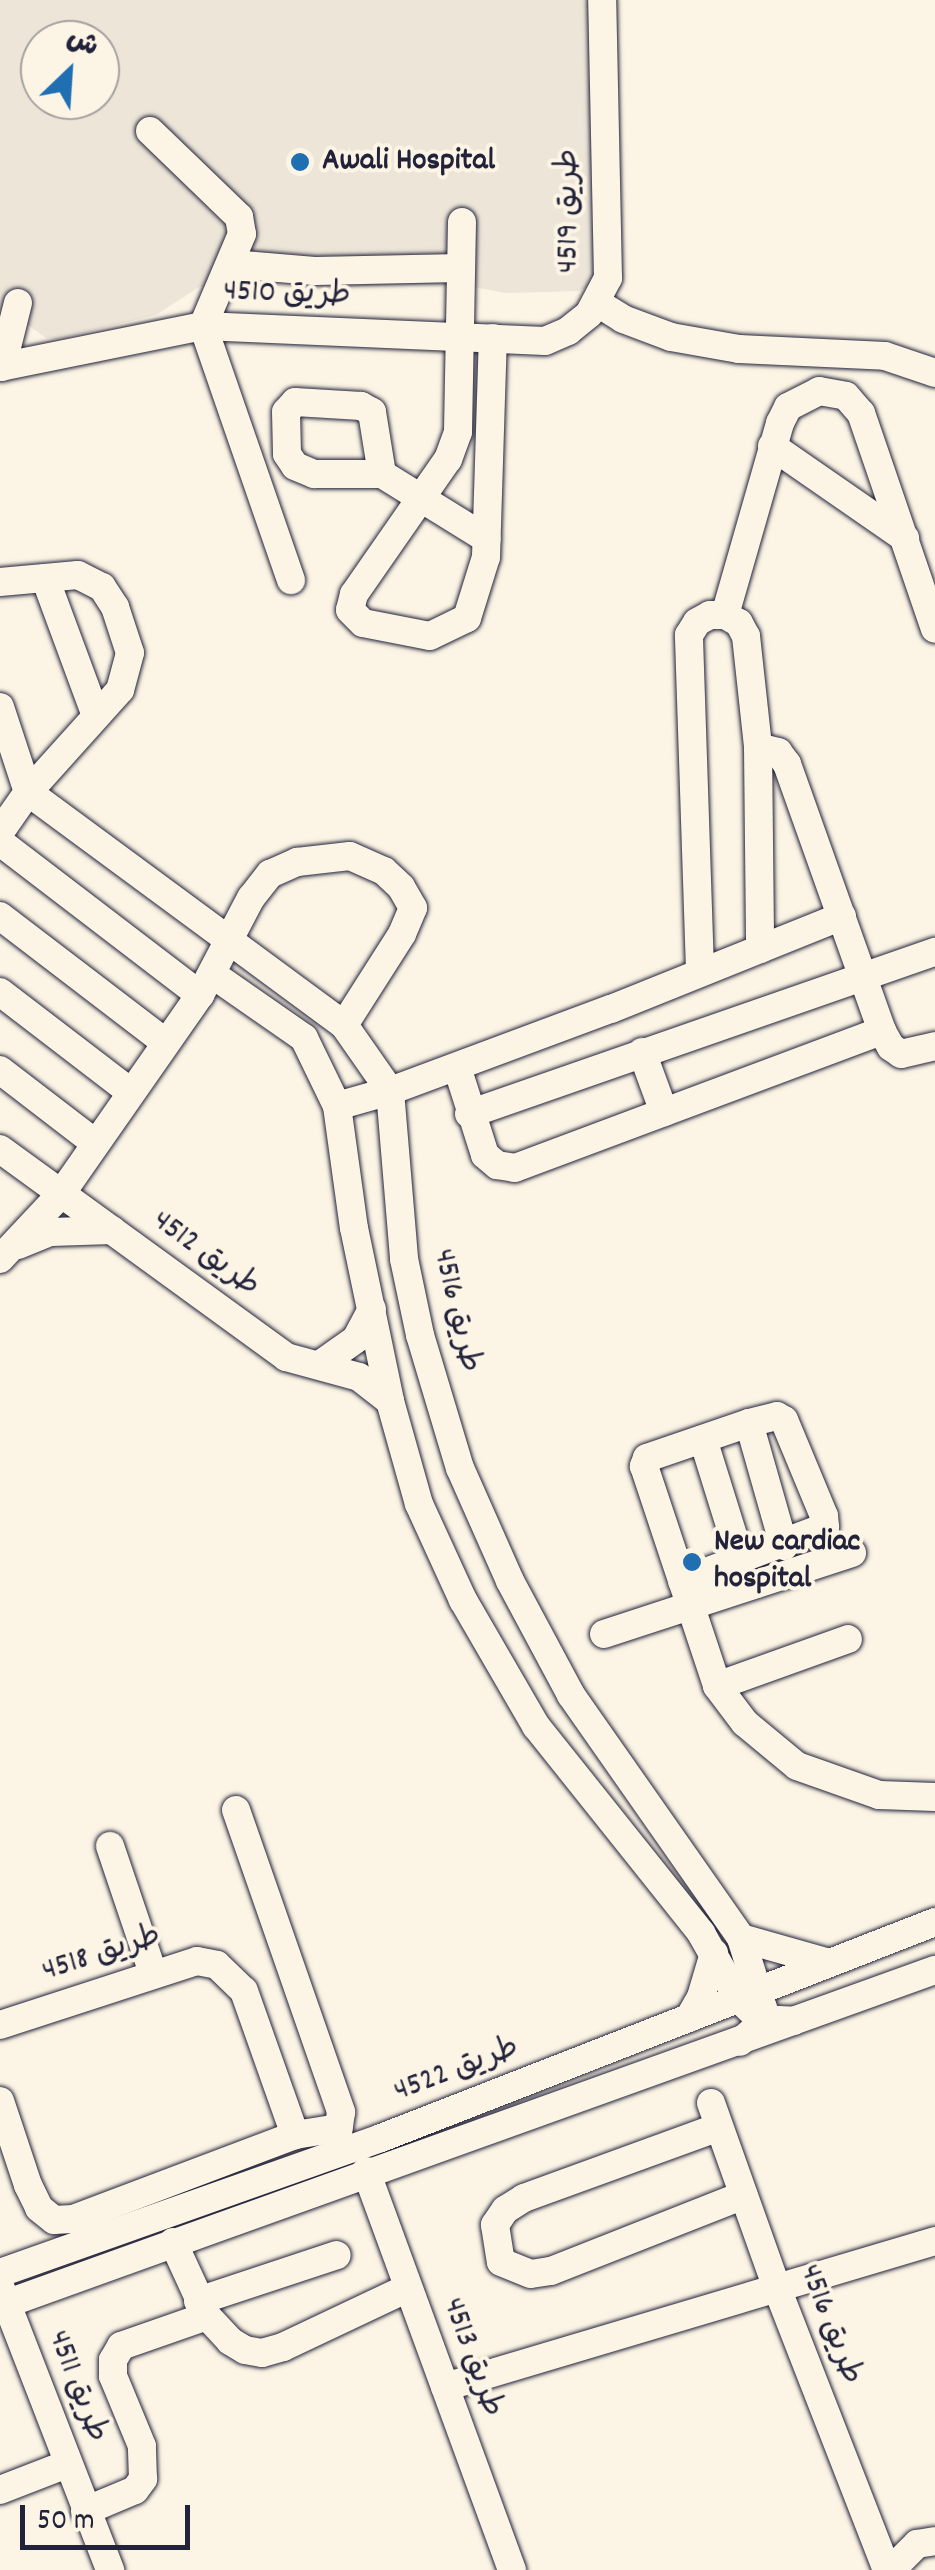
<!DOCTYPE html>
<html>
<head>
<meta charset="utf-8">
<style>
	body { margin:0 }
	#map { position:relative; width:935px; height:2570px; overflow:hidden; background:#fcf5e5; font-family:Dekko,"Playpen Sans Arabic",sans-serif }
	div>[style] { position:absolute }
	.built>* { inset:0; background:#ece5d8 }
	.roads { filter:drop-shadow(0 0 2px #22223b) drop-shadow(0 0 2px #22223b) }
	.minor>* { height:28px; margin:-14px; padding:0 14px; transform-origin:14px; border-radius:14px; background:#fcf5e5 }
	.dots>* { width:28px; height:28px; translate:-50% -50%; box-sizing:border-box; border:5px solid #fcf5e5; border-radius:50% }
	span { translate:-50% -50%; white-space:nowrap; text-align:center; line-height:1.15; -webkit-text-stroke:8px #fcf5e5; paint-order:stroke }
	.poi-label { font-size:32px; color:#22223b; font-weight:700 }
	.left { translate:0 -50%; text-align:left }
	.street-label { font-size:32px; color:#22223b }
	.north { position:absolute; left:20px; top:20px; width:100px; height:100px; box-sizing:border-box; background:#fcf5e5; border:2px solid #a5a1a1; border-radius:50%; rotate:25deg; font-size:28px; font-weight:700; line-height:40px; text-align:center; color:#22223b }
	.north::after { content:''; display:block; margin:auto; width:35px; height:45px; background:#1f6fb2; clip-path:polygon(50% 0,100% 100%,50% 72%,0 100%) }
	.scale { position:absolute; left:20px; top:2505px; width:170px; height:45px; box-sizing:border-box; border:5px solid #22223b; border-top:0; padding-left:12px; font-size:30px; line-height:35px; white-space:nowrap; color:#22223b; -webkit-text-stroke:8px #fcf5e5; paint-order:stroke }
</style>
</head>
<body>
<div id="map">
	<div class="built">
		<i style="clip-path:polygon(evenodd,0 0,597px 0,594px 276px,588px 287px,578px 291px,505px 293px,453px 283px,343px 287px,244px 280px,199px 287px,156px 315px,58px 339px,46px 338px,28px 325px,0 320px,0 0,40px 40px,100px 40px,100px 100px,40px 100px,40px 40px)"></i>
	</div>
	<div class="roads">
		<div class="minor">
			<i style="left:150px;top:131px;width:124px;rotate:44deg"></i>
			<i style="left:239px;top:217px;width:17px;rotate:80deg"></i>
			<i style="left:242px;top:234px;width:100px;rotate:113deg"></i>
			<i style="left:203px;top:326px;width:269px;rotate:70.9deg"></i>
			<i style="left:462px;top:222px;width:210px;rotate:91.1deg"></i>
			<i style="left:458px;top:432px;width:29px;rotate:110deg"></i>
			<i style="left:448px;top:459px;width:165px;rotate:124.8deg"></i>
			<i style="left:354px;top:594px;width:16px;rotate:104deg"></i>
			<i style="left:350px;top:610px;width:18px;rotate:45deg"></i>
			<i style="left:363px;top:623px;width:68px;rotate:11deg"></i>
			<i style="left:430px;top:636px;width:41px;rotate:-25.9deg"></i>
			<i style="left:467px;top:618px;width:64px;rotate:-72.7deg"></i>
			<i style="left:486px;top:557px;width:219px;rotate:-88.2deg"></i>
			<i style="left:231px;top:264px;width:84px;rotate:4.8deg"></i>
			<i style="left:315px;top:271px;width:146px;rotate:-1.2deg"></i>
			<i style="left:596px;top:302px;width:32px;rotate:32deg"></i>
			<i style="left:623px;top:319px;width:51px;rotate:20.6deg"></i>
			<i style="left:671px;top:337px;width:69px;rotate:10deg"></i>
			<i style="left:739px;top:349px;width:146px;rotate:2.7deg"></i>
			<i style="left:885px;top:356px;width:53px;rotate:18.8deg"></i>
			<i style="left:0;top:367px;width:207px;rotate:-11.4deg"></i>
			<i style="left:203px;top:326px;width:342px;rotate:2.5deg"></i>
			<i style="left:545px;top:341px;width:25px;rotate:-23deg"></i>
			<i style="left:568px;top:331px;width:27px;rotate:-39deg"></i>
			<i style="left:589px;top:314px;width:41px;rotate:-62.2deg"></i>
			<i style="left:608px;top:278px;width:278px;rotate:-91.2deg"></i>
			<i style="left:2px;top:367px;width:66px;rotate:-76deg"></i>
			<i style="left:772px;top:446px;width:162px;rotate:34.7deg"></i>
			<i style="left:382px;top:474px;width:63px;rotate:-99.2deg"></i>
			<i style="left:372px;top:412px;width:13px;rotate:-151deg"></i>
			<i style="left:361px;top:406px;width:66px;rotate:-176.5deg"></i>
			<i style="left:295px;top:402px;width:13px;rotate:132deg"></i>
			<i style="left:286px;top:412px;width:42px;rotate:88.6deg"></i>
			<i style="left:287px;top:454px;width:14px;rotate:56deg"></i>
			<i style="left:295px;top:466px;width:21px;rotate:23deg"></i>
			<i style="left:314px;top:474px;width:68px"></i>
			<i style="left:382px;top:474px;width:123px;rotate:31.8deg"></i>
			<i style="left:45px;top:578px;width:147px;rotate:69.7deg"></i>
			<i style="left:0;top:582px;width:78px;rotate:-5.1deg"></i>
			<i style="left:78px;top:575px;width:27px;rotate:27deg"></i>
			<i style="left:102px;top:587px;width:24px;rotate:57deg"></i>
			<i style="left:115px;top:607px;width:48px;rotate:71.9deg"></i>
			<i style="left:130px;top:653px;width:38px;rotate:105deg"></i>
			<i style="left:120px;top:690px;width:137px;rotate:132deg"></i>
			<i style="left:28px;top:792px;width:49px;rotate:125deg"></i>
			<i style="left:725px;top:615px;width:200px;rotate:-74deg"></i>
			<i style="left:780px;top:423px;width:18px;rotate:-63deg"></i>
			<i style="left:788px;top:407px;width:35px;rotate:-27deg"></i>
			<i style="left:819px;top:391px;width:27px;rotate:10deg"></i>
			<i style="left:846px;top:396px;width:23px;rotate:49deg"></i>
			<i style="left:861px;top:413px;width:228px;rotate:71.1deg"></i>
			<i style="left:0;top:707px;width:89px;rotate:71.8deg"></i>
			<i style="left:758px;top:747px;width:202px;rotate:89.4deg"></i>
			<i style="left:28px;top:792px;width:393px;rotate:36.4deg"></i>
			<i style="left:344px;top:1025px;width:80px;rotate:55.1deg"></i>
			<i style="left:390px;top:1091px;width:169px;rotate:85.2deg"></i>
			<i style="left:404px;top:1259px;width:78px;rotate:78.1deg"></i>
			<i style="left:420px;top:1335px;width:139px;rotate:73.3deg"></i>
			<i style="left:460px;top:1468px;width:124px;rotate:66.1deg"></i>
			<i style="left:510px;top:1581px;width:129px;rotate:61.8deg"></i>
			<i style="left:571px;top:1695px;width:297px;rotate:55deg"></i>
			<i style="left:741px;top:1938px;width:73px;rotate:72.6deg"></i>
			<i style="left:763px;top:2008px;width:21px;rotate:109deg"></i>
			<i style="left:756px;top:2028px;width:21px;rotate:139deg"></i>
			<i style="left:0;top:842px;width:252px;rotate:37.4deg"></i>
			<i style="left:0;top:916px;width:208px;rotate:37.4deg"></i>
			<i style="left:700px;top:970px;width:335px;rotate:-91.9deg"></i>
			<i style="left:689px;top:635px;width:15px;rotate:-58deg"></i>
			<i style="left:697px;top:622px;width:15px;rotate:-28deg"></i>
			<i style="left:710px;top:615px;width:15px"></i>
			<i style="left:725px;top:615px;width:16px;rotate:30deg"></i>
			<i style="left:739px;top:623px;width:15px;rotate:62deg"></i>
			<i style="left:746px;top:636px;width:112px;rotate:83.8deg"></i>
			<i style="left:758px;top:747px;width:21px;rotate:14deg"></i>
			<i style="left:778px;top:752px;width:15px;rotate:53deg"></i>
			<i style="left:787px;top:764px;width:283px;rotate:70.4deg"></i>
			<i style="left:882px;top:1031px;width:18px;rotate:61deg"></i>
			<i style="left:891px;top:1047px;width:12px;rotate:35deg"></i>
			<i style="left:901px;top:1054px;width:35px;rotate:-13deg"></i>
			<i style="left:212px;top:974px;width:112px;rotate:34.8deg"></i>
			<i style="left:304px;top:1038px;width:76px;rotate:64.1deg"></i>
			<i style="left:337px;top:1106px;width:123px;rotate:82.1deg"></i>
			<i style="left:354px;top:1228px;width:177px;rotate:78.2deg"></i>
			<i style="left:390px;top:1401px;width:107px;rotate:74.3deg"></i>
			<i style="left:419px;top:1504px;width:106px;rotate:65.4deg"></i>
			<i style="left:463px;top:1600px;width:146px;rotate:59.9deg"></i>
			<i style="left:536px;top:1726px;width:265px;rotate:51.4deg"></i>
			<i style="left:701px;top:1933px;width:75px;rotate:60.4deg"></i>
			<i style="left:738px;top:1998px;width:30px;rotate:44deg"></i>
			<i style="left:760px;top:2019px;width:34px;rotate:3deg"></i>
			<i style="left:0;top:992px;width:163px;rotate:37.5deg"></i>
			<i style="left:642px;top:1052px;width:64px;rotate:69.9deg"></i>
			<i style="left:457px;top:1067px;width:92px;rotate:72.3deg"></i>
			<i style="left:485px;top:1155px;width:16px;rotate:40deg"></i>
			<i style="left:497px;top:1165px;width:18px;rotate:9deg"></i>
			<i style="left:515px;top:1168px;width:392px;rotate:-20.5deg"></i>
			<i style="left:0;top:1070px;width:120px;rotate:37.5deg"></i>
			<i style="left:337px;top:1106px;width:55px;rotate:-15.8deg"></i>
			<i style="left:390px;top:1091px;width:236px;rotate:-20.4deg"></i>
			<i style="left:611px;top:1009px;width:249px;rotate:-21.9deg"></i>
			<i style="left:469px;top:1114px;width:493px;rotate:-19.2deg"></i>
			<i style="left:0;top:1149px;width:354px;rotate:36deg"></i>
			<i style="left:286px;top:1357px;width:76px;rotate:15.3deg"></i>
			<i style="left:359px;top:1377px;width:39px;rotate:38deg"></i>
			<i style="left:18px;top:1245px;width:35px;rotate:-22deg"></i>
			<i style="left:51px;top:1232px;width:61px;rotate:-1.9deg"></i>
			<i style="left:0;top:1259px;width:89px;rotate:-46.8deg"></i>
			<i style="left:61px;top:1194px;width:243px;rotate:-55.1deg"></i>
			<i style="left:200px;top:995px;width:110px;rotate:-62.3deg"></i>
			<i style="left:251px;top:898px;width:31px;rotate:-52deg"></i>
			<i style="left:270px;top:874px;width:30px;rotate:-24deg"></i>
			<i style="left:297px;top:862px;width:53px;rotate:-6.5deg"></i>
			<i style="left:350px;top:856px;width:37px;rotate:24deg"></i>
			<i style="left:384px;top:871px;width:23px;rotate:43deg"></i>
			<i style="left:401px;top:887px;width:24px;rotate:60deg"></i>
			<i style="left:413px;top:908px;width:28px;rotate:113deg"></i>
			<i style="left:402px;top:934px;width:108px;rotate:122.5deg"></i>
			<i style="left:321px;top:1364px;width:43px;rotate:-35.5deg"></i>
			<i style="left:356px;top:1339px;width:34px;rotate:-62deg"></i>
			<i style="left:749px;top:1423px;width:128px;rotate:74.1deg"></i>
			<i style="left:703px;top:1439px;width:128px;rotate:72.7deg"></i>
			<i style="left:682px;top:1581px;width:153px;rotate:-20.7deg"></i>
			<i style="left:825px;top:1527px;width:11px;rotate:-95deg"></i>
			<i style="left:824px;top:1516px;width:104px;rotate:-112.6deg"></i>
			<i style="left:784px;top:1420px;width:8px;rotate:-150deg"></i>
			<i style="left:777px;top:1416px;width:29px;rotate:166deg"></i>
			<i style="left:749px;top:1423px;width:108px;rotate:161.1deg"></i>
			<i style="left:647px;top:1458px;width:9px;rotate:111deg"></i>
			<i style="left:644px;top:1466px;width:232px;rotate:71.6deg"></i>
			<i style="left:717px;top:1686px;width:46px;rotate:52.9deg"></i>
			<i style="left:745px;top:1723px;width:67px;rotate:39.6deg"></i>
			<i style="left:797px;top:1766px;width:87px;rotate:19.5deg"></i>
			<i style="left:879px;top:1795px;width:56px;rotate:2deg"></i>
			<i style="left:604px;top:1634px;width:261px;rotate:-18.1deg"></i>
			<i style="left:717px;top:1686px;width:139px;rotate:-19.7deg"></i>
			<i style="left:236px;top:1810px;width:320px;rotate:70.8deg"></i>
			<i style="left:341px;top:2112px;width:34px;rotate:98deg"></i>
			<i style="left:110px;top:1846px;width:134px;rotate:71.3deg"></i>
			<i style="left:741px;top:1938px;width:88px;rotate:15.8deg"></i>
			<i style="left:689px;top:2018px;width:24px;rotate:-60deg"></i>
			<i style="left:701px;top:1997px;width:46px;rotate:-73.5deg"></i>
			<i style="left:0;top:2025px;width:207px;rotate:-18deg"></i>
			<i style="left:197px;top:1961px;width:20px;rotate:11deg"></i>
			<i style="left:217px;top:1965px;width:37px;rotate:44deg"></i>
			<i style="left:244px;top:1991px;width:153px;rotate:70.5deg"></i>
			<i style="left:0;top:2101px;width:89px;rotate:71.6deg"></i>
			<i style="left:28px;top:2185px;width:25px;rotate:64deg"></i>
			<i style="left:39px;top:2208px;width:19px;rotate:39deg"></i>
			<i style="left:54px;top:2220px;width:19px;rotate:-3deg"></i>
			<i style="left:73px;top:2219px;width:237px;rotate:-20.7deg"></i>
			<i style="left:295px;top:2135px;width:44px;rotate:-9.2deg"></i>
			<i style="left:711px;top:2103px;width:196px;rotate:70.4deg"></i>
			<i style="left:777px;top:2288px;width:303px;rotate:68.7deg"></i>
			<i style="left:719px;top:2127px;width:208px;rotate:160deg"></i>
			<i style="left:524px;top:2198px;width:22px;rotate:148deg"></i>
			<i style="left:505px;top:2210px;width:18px;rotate:124deg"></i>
			<i style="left:495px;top:2225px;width:37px;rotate:81deg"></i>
			<i style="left:501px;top:2262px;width:32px;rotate:22deg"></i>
			<i style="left:531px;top:2274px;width:20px;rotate:-9deg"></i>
			<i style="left:551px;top:2271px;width:207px;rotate:-21.5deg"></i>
			<i style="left:366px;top:2171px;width:425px;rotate:69.9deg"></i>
			<i style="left:173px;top:2242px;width:81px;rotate:65.3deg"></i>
			<i style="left:207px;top:2316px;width:34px;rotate:47deg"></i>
			<i style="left:230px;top:2341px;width:17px;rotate:31deg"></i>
			<i style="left:245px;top:2350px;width:17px;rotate:10deg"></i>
			<i style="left:262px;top:2353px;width:22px;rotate:-16deg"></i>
			<i style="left:283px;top:2347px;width:138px;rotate:-25.3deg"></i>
			<i style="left:0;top:2273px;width:404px;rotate:-19.5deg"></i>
			<i style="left:381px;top:2138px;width:595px;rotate:-21.3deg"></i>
			<i style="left:0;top:2286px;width:305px;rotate:68.8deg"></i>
			<i style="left:198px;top:2301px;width:146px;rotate:-18.3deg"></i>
			<i style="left:0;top:2306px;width:994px;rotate:-19.77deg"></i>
			<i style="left:445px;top:2387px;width:511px;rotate:-16.59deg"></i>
			<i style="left:0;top:2490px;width:72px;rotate:-21.2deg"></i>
			<i style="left:85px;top:2511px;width:54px;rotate:-22.8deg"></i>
			<i style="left:135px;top:2490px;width:14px;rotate:-54deg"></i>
			<i style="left:143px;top:2479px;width:33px;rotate:-92deg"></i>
			<i style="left:142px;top:2446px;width:76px;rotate:-112.5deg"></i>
			<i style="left:113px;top:2376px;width:16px;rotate:-90deg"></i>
			<i style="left:113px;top:2360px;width:16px;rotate:-60deg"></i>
			<i style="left:121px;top:2346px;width:91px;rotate:-19.2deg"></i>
			<i style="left:891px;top:2570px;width:37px;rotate:-45deg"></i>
			<i style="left:917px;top:2544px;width:18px;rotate:-9deg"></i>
		</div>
	</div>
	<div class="dots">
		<i style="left:300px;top:162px;background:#1f6fb2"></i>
		<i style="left:692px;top:1562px;background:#1f6fb2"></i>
	</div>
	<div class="poi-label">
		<span class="left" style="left:322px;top:162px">Awali Hospital</span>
		<span class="left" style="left:714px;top:1562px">New cardiac<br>hospital</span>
	</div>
	<div class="street-label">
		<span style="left:570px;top:211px;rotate:-90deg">طريق 4519</span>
		<span style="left:287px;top:295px;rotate:2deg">طريق 4510</span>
		<span style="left:205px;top:1255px;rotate:36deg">طريق 4512</span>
		<span style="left:455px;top:1311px;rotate:77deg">طريق 4516</span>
		<span style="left:102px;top:1955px;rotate:-18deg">طريق 4518</span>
		<span style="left:457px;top:2071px;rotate:-21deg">طريق 4522</span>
		<span style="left:829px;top:2325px;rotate:69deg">طريق 4516</span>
		<span style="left:471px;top:2358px;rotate:70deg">طريق 4513</span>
		<span style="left:76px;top:2387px;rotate:69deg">طريق 4511</span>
	</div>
	<div class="north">ش</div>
	<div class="scale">50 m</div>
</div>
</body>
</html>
